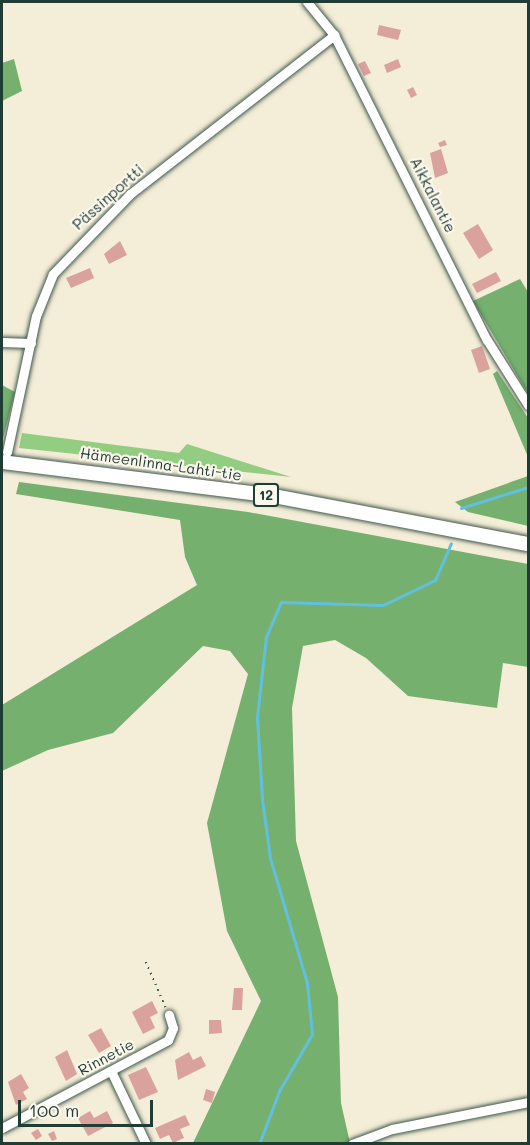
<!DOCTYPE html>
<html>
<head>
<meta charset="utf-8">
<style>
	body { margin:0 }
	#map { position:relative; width:530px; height:1145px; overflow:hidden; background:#f4edd7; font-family:Mali,sans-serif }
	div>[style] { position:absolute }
	.green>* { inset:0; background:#92cd81 }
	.forest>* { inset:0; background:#75b06f }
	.stream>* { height:3px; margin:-1.5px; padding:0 1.5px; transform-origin:1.5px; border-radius:1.5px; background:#61bfe0 }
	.building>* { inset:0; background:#d9a29c }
	.path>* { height:1.5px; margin-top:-0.75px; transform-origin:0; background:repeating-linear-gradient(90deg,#3f574c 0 1.5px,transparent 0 6px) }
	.roads { filter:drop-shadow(0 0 2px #3f574c) drop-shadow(0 0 2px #3f574c) }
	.minor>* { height:9px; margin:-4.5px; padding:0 4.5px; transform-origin:4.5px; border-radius:4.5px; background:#fff }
	.highway>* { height:14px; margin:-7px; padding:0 7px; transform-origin:7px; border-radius:7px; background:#fff }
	span { translate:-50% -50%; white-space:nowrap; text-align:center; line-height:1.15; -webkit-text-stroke:4.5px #fbf7ec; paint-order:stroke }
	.shield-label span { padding:2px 4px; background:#fbf7ec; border:2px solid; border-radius:4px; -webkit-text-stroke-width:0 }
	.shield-label { font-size:14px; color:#1f3d34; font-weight:700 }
	.street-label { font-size:15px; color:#1f3d34 }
	.frame { position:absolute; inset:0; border:3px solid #1f3d34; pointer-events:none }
	.scale { position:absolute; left:18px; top:1100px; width:135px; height:27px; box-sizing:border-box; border:3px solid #1f3d34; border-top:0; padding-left:8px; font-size:18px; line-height:21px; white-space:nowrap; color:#1f3d34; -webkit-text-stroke:4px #fbf7ec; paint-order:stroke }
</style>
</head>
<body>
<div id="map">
	<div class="green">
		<i style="clip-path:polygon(22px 433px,179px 453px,187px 444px,291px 477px,19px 448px)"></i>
	</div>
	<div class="forest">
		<i style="clip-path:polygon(14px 59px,22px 91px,2px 101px,2px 63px)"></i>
		<i style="clip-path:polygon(520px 279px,528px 292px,527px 392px,473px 301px)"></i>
		<i style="clip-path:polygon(497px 371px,528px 418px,528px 457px,493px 374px)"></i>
		<i style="clip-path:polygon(2px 385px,15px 392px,2px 442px)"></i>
		<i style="clip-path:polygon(528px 476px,528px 526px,468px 512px,455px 502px)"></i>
		<i style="clip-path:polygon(19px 482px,248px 512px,528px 564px,528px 667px,503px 663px,497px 708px,408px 696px,366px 658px,335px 640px,303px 646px,292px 708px,296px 841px,338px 997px,341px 1103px,350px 1143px,193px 1143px,261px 1001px,227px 931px,207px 823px,248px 674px,230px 651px,203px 646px,113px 733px,48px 750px,2px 771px,2px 705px,197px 585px,185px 557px,180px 520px,16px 494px)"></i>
	</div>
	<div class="stream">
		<i style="left:461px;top:508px;width:70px;rotate:-17.4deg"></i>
		<i style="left:259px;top:1144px;width:57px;rotate:-69.3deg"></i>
		<i style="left:279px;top:1091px;width:66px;rotate:-59.9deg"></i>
		<i style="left:312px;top:1034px;width:51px;rotate:-95.6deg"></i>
		<i style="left:307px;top:983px;width:130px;rotate:-106.5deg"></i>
		<i style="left:270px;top:858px;width:60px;rotate:-97.7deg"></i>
		<i style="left:262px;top:799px;width:82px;rotate:-93.5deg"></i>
		<i style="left:257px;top:717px;width:81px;rotate:-83.6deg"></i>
		<i style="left:266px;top:637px;width:38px;rotate:-67deg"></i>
		<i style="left:281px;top:602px;width:102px;rotate:1.7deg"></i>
		<i style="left:383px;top:605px;width:58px;rotate:-25.7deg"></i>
		<i style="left:435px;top:580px;width:40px;rotate:-66.6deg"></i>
	</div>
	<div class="building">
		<i style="clip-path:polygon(379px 25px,401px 30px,398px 40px,377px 35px)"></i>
		<i style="clip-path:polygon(398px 59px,401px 67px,387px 73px,384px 65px)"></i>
		<i style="clip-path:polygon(365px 61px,371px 73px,364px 76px,358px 64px)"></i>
		<i style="clip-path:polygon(413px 87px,417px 95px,411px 98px,407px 90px)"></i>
		<i style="clip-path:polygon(445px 140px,447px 145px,440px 147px,438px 143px)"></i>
		<i style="clip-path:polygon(441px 149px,448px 173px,435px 178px,430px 153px)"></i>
		<i style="clip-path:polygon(478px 224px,493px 250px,479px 259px,463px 233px)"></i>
		<i style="clip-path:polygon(120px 241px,127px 255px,109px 264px,104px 254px)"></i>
		<i style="clip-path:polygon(90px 268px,94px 278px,71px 288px,66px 278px)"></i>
		<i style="clip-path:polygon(496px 272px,501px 281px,477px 293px,472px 284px)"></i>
		<i style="clip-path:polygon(482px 346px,490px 369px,479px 373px,471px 350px)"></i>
		<i style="clip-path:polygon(234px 988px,243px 988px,242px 1010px,232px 1010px)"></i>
		<i style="clip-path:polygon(152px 1001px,158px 1013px,150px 1017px,155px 1028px,143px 1034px,132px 1012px)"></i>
		<i style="clip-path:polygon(209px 1020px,221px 1020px,222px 1033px,209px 1034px)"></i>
		<i style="clip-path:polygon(101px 1028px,111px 1046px,99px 1053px,88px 1035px)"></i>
		<i style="clip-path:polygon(119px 1046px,122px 1050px,111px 1056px,108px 1052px)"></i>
		<i style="clip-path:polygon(67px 1050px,77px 1074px,66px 1081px,55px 1057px)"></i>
		<i style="clip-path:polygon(189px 1052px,193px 1060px,201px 1056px,206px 1066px,178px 1080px,175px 1060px)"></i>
		<i style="clip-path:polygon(146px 1067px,158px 1092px,139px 1100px,128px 1075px)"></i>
		<i style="clip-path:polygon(21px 1074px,29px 1088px,23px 1092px,27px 1099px,16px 1105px,8px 1082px)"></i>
		<i style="clip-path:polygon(206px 1089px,215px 1092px,212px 1103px,203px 1100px)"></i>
		<i style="clip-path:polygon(90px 1111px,94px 1118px,107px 1111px,113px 1123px,88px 1136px,78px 1118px)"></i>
		<i style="clip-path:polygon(185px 1115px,190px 1125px,180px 1129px,184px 1138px,173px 1143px,169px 1135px,160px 1139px,155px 1128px)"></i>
		<i style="clip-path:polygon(38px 1129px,42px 1136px,36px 1140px,31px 1133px)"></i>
		<i style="clip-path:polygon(54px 1131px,57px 1139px,52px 1141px,48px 1134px)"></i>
	</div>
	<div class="path">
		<i style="left:146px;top:962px;width:50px;rotate:66.5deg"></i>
	</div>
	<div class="roads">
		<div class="minor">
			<i style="left:307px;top:2px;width:43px;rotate:50.7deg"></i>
			<i style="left:334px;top:35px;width:341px;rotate:63.4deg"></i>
			<i style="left:487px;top:340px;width:77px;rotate:57.8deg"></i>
			<i style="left:2px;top:342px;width:29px;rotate:2deg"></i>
			<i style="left:7px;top:452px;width:139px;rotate:-78deg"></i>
			<i style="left:36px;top:316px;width:45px;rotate:-68deg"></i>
			<i style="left:53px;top:274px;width:111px;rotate:-46.1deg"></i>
			<i style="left:130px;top:194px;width:259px;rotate:-37.9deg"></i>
			<i style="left:111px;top:1071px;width:81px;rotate:64.4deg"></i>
			<i style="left:2px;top:1128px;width:188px;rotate:-27.9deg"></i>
			<i style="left:168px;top:1040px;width:13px;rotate:-67deg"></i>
			<i style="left:173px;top:1028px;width:14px;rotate:-107deg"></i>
			<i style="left:352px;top:1144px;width:43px;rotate:-20.6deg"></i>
			<i style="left:392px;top:1129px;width:139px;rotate:-11.2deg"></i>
		</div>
		<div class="highway">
			<i style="left:2px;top:462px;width:268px;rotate:7.1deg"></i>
			<i style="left:268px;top:495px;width:265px;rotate:10.7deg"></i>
		</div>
	</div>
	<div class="shield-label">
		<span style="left:266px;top:495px">12</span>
	</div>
	<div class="street-label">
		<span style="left:433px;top:195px;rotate:63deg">Aikkalantie</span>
		<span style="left:108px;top:197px;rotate:-42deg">Pässinportti</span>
		<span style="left:161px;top:464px;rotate:8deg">Hämeenlinna-Lahti-tie</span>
		<span style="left:106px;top:1057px;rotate:-28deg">Rinnetie</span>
	</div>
	<div class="frame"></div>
	<div class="scale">100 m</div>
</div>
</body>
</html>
